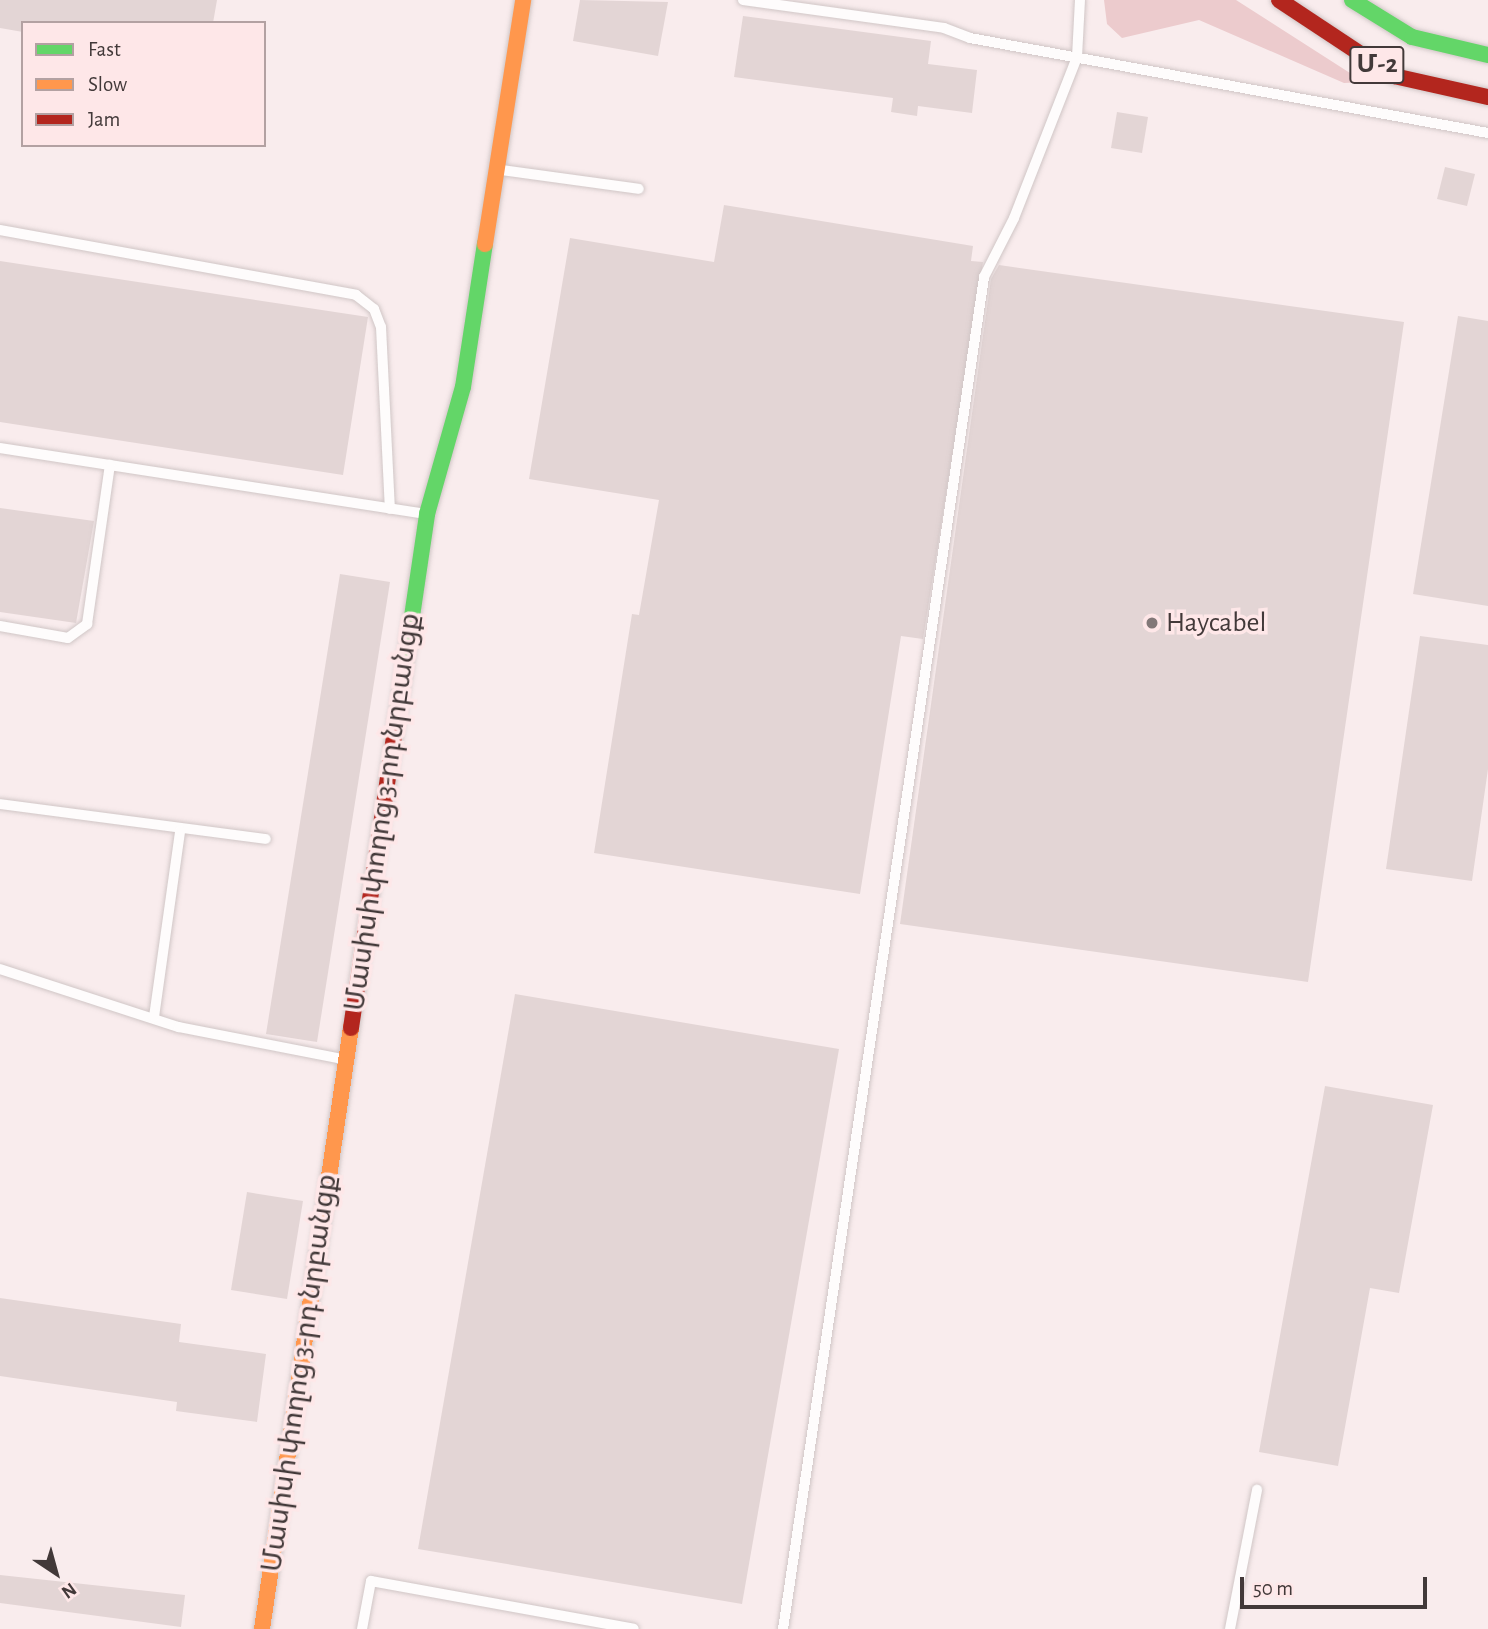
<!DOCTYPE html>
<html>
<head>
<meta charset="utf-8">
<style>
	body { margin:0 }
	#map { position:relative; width:1488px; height:1629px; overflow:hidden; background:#f9eced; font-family:"Alegreya Sans","Noto Sans Armenian",sans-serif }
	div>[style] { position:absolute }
	.green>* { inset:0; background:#eccbcd }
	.building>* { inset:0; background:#e3d5d5 }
	.roads { filter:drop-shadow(0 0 2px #d0c6c6) drop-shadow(0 0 2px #d0c6c6) }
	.lane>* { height:10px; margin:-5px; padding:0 5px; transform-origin:5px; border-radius:5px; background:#fefcfc }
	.fast>* { height:16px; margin:-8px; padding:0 8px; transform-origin:8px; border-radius:8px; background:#63d668 }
	.slow>* { height:16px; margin:-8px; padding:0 8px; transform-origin:8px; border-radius:8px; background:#ff974d }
	.jam>* { height:16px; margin:-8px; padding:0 8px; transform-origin:8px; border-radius:8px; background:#b3261e }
	.dots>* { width:19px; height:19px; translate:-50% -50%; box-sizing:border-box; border:4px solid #fee7e8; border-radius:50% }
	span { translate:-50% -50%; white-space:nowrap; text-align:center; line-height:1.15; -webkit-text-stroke:7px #fee7e8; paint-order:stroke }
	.shield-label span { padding:2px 5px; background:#fee7e8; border:2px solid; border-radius:5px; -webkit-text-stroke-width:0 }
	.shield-label { font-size:26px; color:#423939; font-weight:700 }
	.poi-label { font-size:28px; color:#423939 }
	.left { translate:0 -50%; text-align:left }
	.street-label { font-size:28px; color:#423939 }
	.legend { position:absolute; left:21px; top:21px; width:245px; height:126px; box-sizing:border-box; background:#fee7e8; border:2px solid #b3a1a2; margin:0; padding:9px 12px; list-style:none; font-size:21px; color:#423939 }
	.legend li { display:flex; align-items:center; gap:14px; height:35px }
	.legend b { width:35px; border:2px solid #b3a1a2 }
	.north { position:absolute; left:21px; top:1538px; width:70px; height:70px; -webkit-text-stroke:5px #fee7e8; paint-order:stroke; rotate:144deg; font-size:19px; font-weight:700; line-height:28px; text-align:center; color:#423939 }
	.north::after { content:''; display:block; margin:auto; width:24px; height:32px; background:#423939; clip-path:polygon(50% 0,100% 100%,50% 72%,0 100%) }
	.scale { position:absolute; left:1240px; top:1577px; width:187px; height:32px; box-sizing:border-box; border:4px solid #423939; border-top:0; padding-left:9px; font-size:21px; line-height:24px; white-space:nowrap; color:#423939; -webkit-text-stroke:5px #fee7e8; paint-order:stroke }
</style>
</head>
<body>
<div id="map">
	<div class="green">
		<i style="clip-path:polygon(1104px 0,1236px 0,1364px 82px,1344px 83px,1199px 20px,1122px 38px,1107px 24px)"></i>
	</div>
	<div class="building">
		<i style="clip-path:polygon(0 0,217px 0,213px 23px,23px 23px,23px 32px,0 28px)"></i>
		<i style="clip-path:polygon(580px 0,668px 2px,658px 56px,573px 41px)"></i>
		<i style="clip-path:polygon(743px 16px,931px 41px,928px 64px,977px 70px,972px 113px,918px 106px,917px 116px,891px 112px,893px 98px,734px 77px)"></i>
		<i style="clip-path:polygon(1117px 112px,1148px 117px,1142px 153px,1111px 148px)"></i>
		<i style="clip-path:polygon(1445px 167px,1475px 174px,1467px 206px,1437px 199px)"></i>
		<i style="clip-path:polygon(724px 205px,973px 246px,971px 261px,983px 262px,923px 639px,901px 636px,860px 894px,594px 853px,632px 614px,639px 615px,659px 500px,529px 479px,570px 238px,714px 262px)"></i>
		<i style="clip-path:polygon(0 261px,368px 317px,343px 475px,0 422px)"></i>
		<i style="clip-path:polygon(999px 265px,1404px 322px,1308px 982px,900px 924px,991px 279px)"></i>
		<i style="clip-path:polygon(1458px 316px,1488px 321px,1488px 606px,1413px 594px)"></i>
		<i style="clip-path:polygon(0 508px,94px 521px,76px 623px,0 612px)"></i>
		<i style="clip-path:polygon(340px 574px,390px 582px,317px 1042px,266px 1034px)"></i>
		<i style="clip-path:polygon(1420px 636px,1488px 645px,1488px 769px,1472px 881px,1386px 869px)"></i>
		<i style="clip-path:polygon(515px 994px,839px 1049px,742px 1604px,418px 1549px)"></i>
		<i style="clip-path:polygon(1325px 1086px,1433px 1105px,1399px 1293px,1370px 1288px,1338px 1466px,1259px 1452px)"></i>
		<i style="clip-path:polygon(247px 1192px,303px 1201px,287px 1299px,231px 1290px)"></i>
		<i style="clip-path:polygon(0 1298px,181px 1324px,179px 1342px,266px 1354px,257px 1422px,176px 1411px,177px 1402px,0 1376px)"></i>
		<i style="clip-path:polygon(0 1575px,185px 1595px,181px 1627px,0 1603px)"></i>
	</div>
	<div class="roads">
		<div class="lane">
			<i style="left:743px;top:0;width:203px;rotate:7.9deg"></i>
			<i style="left:944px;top:28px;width:28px;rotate:21deg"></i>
			<i style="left:970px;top:38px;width:527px;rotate:10.39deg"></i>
			<i style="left:501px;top:170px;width:139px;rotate:7.8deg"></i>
			<i style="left:0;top:230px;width:362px;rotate:10.3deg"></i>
			<i style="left:356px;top:295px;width:23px;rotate:38deg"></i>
			<i style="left:374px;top:309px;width:19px;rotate:69deg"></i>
			<i style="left:381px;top:327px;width:182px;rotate:87.2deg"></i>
			<i style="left:0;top:448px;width:431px;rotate:8.8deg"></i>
			<i style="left:0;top:626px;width:69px;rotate:10deg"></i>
			<i style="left:68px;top:638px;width:24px;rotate:-36deg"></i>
			<i style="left:87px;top:624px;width:161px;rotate:-81.8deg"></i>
			<i style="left:0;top:804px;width:268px;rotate:7.5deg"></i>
			<i style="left:0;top:969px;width:188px;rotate:18deg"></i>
			<i style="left:179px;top:1027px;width:166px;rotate:11.1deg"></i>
			<i style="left:154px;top:1017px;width:188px;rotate:-82deg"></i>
			<i style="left:362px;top:1629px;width:49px;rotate:-79.4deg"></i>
			<i style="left:371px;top:1581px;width:267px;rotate:10.3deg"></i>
			<i style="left:783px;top:1629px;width:1367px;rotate:-81.54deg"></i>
			<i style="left:984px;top:277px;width:66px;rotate:-63deg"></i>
			<i style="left:1014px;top:218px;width:173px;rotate:-68.6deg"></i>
			<i style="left:1077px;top:57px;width:57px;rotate:-87deg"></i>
			<i style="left:1230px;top:1629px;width:142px;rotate:-79deg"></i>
		</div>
		<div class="fast">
			<i style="left:1352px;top:0;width:70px;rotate:31.7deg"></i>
			<i style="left:1412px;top:37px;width:78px;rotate:13.3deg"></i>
			<i style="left:397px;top:718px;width:206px;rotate:-81.6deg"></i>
			<i style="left:427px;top:514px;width:132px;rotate:-74.2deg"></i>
			<i style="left:463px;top:387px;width:145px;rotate:-81.3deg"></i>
		</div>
		<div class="slow">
			<i style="left:485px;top:244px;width:247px;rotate:-81.1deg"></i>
			<i style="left:262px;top:1629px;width:608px;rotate:-81.58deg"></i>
		</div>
		<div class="jam">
			<i style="left:1279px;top:0;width:138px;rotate:33.5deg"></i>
			<i style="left:1394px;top:76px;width:96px;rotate:12.6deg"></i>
			<i style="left:351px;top:1028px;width:313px;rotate:-81.6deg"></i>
		</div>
	</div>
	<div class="dots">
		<i style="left:1152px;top:623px;background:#827878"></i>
	</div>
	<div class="shield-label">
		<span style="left:1377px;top:65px">Մ-2</span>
	</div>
	<div class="poi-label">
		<span class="left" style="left:1166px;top:623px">Haycabel</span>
	</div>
	<div class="street-label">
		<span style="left:383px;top:812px;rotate:-82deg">Մասիսի փողոց 3-րդ նրբանցք</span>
		<span style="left:300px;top:1373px;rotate:-82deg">Մասիսի փողոց 3-րդ նրբանցք</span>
	</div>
	<ul class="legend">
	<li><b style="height:9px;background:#63d668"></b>Fast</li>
	<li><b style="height:9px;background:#ff974d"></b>Slow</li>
	<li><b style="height:9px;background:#b3261e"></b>Jam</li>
	</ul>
	<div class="north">N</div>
	<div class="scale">50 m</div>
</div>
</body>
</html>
